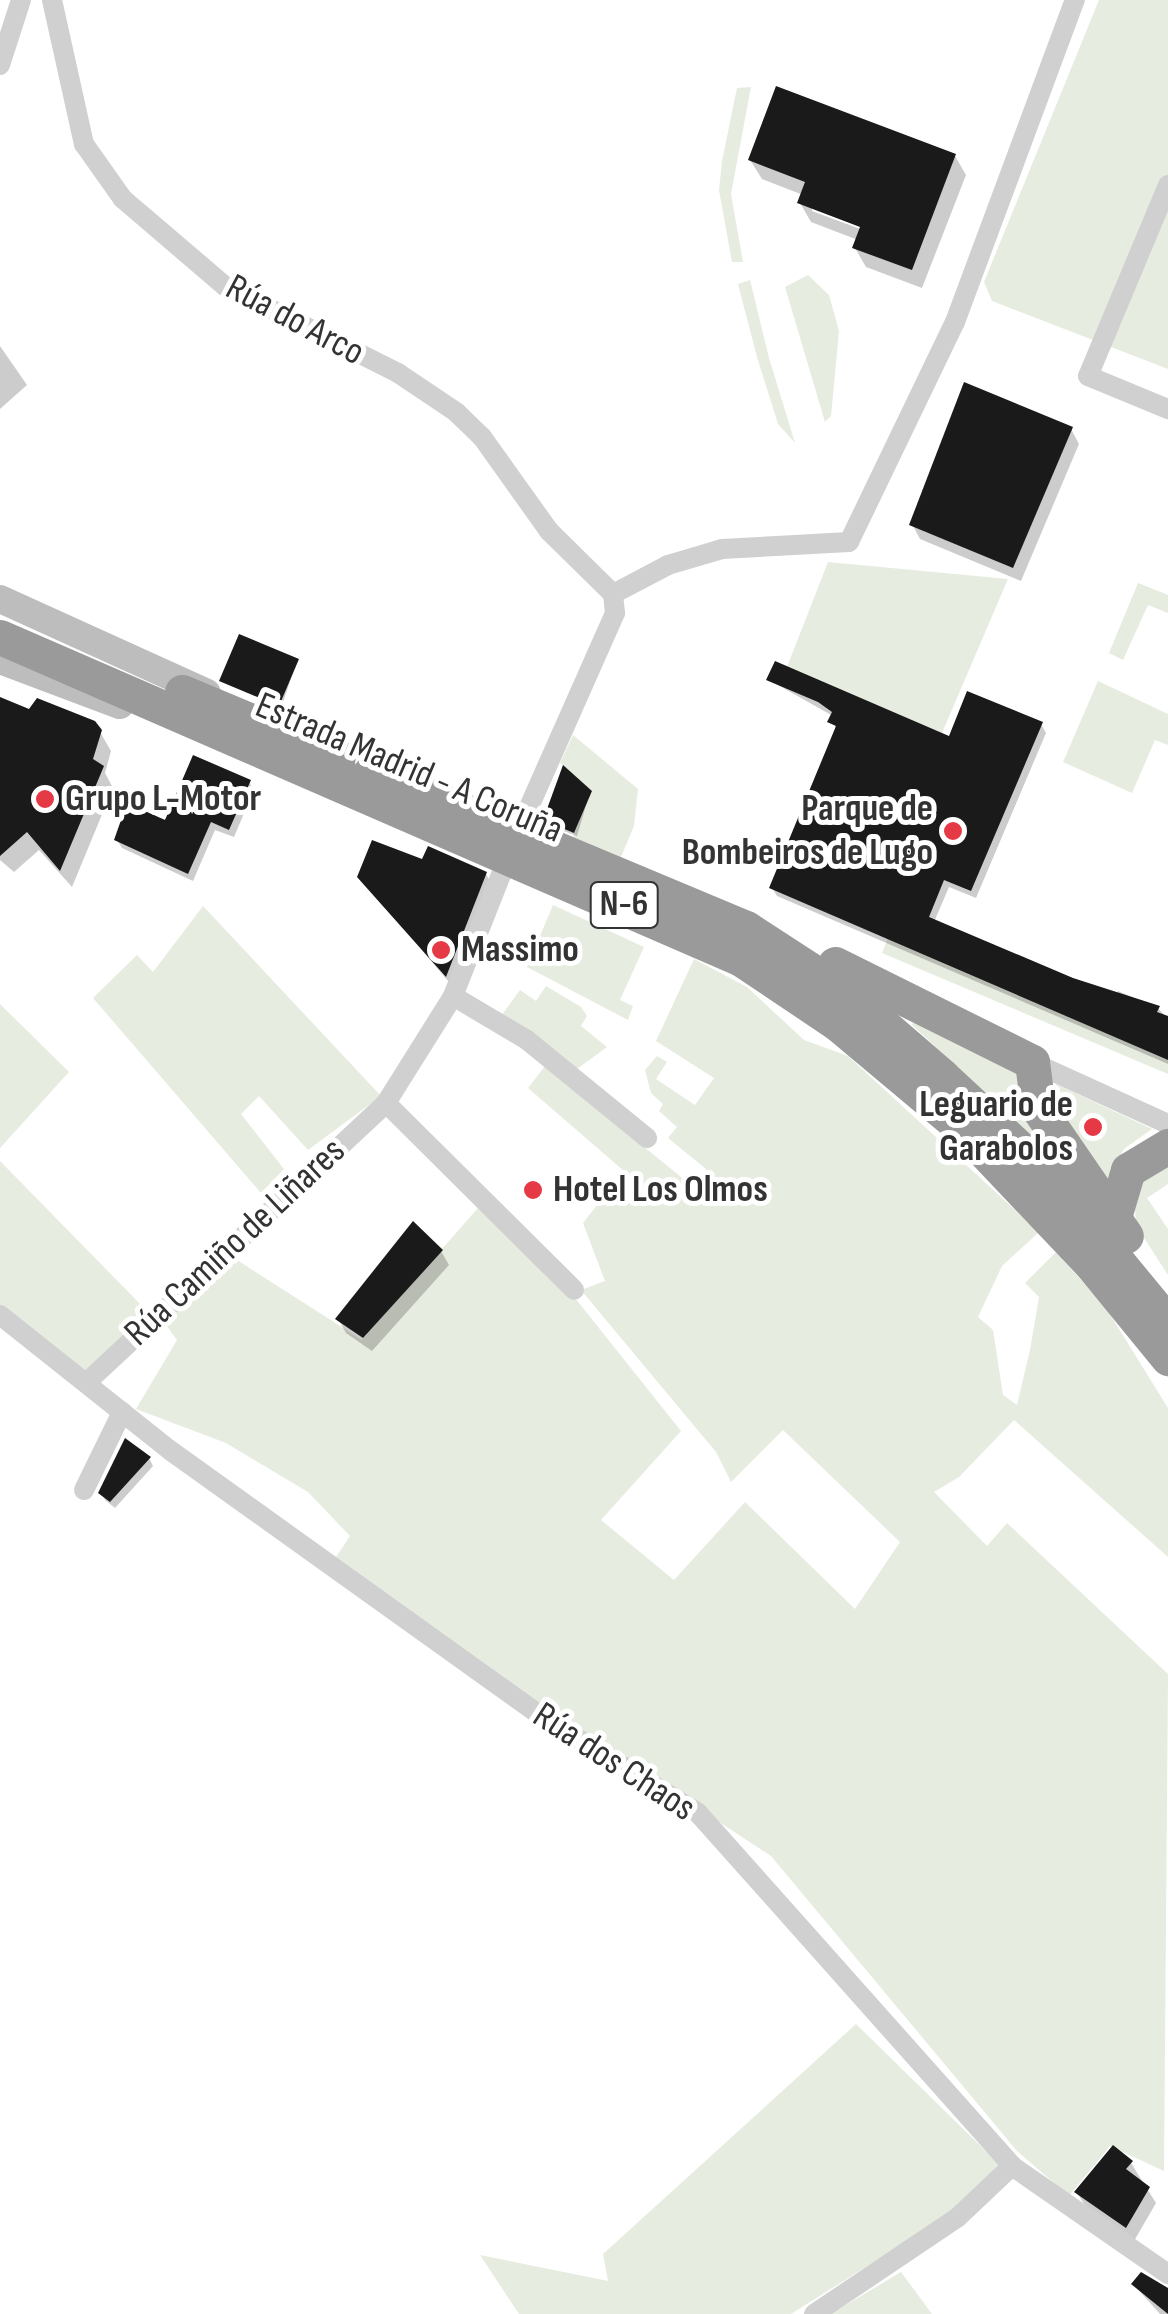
<!DOCTYPE html>
<html>
<head>
<meta charset="utf-8">
<style>
	body { margin:0 }
	#map { position:relative; width:1168px; height:2314px; overflow:hidden; background:#fff; font-family:"Sofia Sans Condensed",sans-serif }
	div>[style] { position:absolute }
	.green>* { inset:0; background:#e6ecdf }
	.shadow>* { inset:0; background:#0003 }
	.building>* { inset:0; background:#1a1a1a }
	.street>* { height:20px; margin:-10px; padding:0 10px; transform-origin:10px; border-radius:10px; background:#d0d0d0 }
	.secondary>* { height:28px; margin:-14px; padding:0 14px; transform-origin:14px; border-radius:14px; background:#bdbdbd }
	.highway>* { height:35px; margin:-17.5px; padding:0 17.5px; transform-origin:17.5px; border-radius:17.5px; background:#9a9a9a }
	.dots>* { width:28px; height:28px; translate:-50% -50%; box-sizing:border-box; border:5px solid #fff; border-radius:50% }
	span { translate:-50% -50%; white-space:nowrap; text-align:center; line-height:1.15; -webkit-text-stroke:10px #fff; paint-order:stroke }
	.shield-label span { padding:2px 8px; background:#fff; border:2px solid; border-radius:8px; -webkit-text-stroke-width:0 }
	.shield-label { font-size:35px; color:#333; font-weight:700 }
	.street-label { font-size:38px; color:#333 }
	.poi-label { font-size:38px; color:#333; font-weight:700 }
	.left { translate:0 -50%; text-align:left }
	.right { translate:-100% -50%; text-align:right }
</style>
</head>
<body>
<div id="map">
	<div class="green">
		<i style="clip-path:polygon(1099px 0,1168px 0,1168px 369px,992px 301px,984px 282px)"></i>
		<i style="clip-path:polygon(751px 87px,731px 194px,743px 262px,732px 262px,719px 190px,722px 161px,737px 88px)"></i>
		<i style="clip-path:polygon(808px 275px,829px 295px,839px 331px,831px 416px,825px 422px,785px 287px)"></i>
		<i style="clip-path:polygon(750px 280px,769px 358px,795px 443px,778px 424px,757px 357px,738px 284px)"></i>
		<i style="clip-path:polygon(828px 562px,1008px 579px,942px 733px,787px 667px)"></i>
		<i style="clip-path:polygon(1138px 583px,1168px 595px,1168px 613px,1148px 605px,1123px 660px,1109px 653px)"></i>
		<i style="clip-path:polygon(1098px 681px,1168px 714px,1168px 745px,1155px 740px,1132px 793px,1063px 762px)"></i>
		<i style="clip-path:polygon(573px 735px,638px 789px,634px 826px,621px 857px,573px 837px,592px 791px,560px 763px)"></i>
		<i style="clip-path:polygon(553px 905px,644px 947px,620px 1000px,633px 1006px,628px 1020px,527px 967px)"></i>
		<i style="clip-path:polygon(203px 906px,381px 1096px,308px 1150px,259px 1096px,241px 1114px,284px 1169px,261px 1193px,93px 998px,137px 955px,153px 972px)"></i>
		<i style="clip-path:polygon(888px 938px,1168px 1060px,1168px 1074px,882px 953px)"></i>
		<i style="clip-path:polygon(694px 959px,747px 987px,804px 1040px,848px 1056px,1039px 1232px,1002px 1266px,978px 1317px,993px 1330px,1003px 1395px,1017px 1405px,1030px 1350px,1039px 1297px,1025px 1283px,1056px 1252px,1106px 1308px,1168px 1408px,1168px 1557px,1014px 1420px,959px 1477px,934px 1492px,987px 1546px,1007px 1523px,1168px 1674px,1164px 2171px,1110px 2146px,1069px 2196px,1017px 2151px,771px 1856px,552px 1712px,336px 1557px,350px 1536px,308px 1492px,226px 1443px,136px 1409px,177px 1340px,164px 1322px,237px 1260px,362px 1340px,478px 1208px,575px 1298px,681px 1431px,601px 1520px,674px 1580px,745px 1502px,855px 1609px,900px 1542px,783px 1430px,731px 1482px,716px 1452px,581px 1290px,605px 1281px,583px 1223px,624px 1171px,528px 1088px,545px 1066px,692px 1186px,706px 1169px,668px 1138px,677px 1127px,659px 1111px,663px 1104px,651px 1093px,645px 1070px,657px 1056px,667px 1062px,656px 1079px,695px 1105px,714px 1078px,656px 1041px)"></i>
		<i style="clip-path:polygon(546px 986px,581px 1007px,587px 1016px,581px 1026px,607px 1047px,577px 1069px,501px 1016px,520px 990px,536px 1001px)"></i>
		<i style="clip-path:polygon(0 1004px,69px 1072px,0 1148px)"></i>
		<i style="clip-path:polygon(916px 1022px,1019px 1072px,1045px 1149px,911px 1024px)"></i>
		<i style="clip-path:polygon(1056px 1084px,1152px 1129px,1124px 1149px,1104px 1184px,1053px 1102px)"></i>
		<i style="clip-path:polygon(0 1161px,147px 1311px,85px 1376px,74px 1376px,0 1305px)"></i>
		<i style="clip-path:polygon(1168px 1161px,1168px 1184px,1147px 1198px,1168px 1229px,1168px 1275px,1137px 1227px,1134px 1203px,1139px 1182px)"></i>
		<i style="clip-path:polygon(856px 2024px,999px 2164px,956px 2210px,791px 2314px,519px 2314px,480px 2255px,608px 2281px,603px 2254px)"></i>
		<i style="clip-path:polygon(901px 2272px,932px 2314px,831px 2314px)"></i>
	</div>
	<div class="shadow">
		<i style="clip-path:polygon(evenodd,955px 156px,966px 175px,922px 288px,866px 267px,855px 248px,858px 240px,811px 222px,800px 203px,803px 195px,762px 179px,750px 160px,955px 156px,812px 206px,873px 229px,871px 233px,812px 211px,812px 206px)"></i>
		<i style="clip-path:polygon(0 346px,27px 385px,0 409px)"></i>
		<i style="clip-path:polygon(1071px 429px,1079px 444px,1021px 581px,920px 539px,912px 524px)"></i>
		<i style="clip-path:polygon(297px 661px,281px 708px,222px 681px)"></i>
		<i style="clip-path:polygon(769px 680px,950px 739px,1041px 724px,1046px 733px,976px 898px,949px 887px,934px 922px,1115px 997px,1118px 991px,1158px 1008px,1168px 1019px,1168px 1064px,777px 896px,772px 888px,836px 732px,833px 716px)"></i>
		<i style="clip-path:polygon(0 700px,100px 732px,111px 751px,105px 773px,113px 788px,72px 887px,39px 850px,14px 872px,0 860px)"></i>
		<i style="clip-path:polygon(249px 782px,254px 790px,234px 837px,215px 830px,193px 881px,122px 848px,117px 840px)"></i>
		<i style="clip-path:polygon(590px 792px,577px 836px,548px 825px,545px 820px)"></i>
		<i style="clip-path:polygon(424px 862px,486px 874px,494px 888px,454px 988px,360px 877px)"></i>
		<i style="clip-path:polygon(441px 1251px,449px 1265px,372px 1351px,346px 1333px,338px 1319px)"></i>
		<i style="clip-path:polygon(149px 1458px,153px 1466px,115px 1508px,105px 1500px,101px 1493px)"></i>
		<i style="clip-path:polygon(1131px 2163px,1156px 2203px,1134px 2241px,1086px 2207px,1077px 2193px)"></i>
		<i style="clip-path:polygon(1134px 2285px,1168px 2288px,1168px 2314px,1160px 2314px)"></i>
	</div>
	<div class="building">
		<i style="clip-path:polygon(776px 86px,956px 154px,912px 270px,852px 248px,860px 227px,797px 203px,805px 182px,748px 160px)"></i>
		<i style="clip-path:polygon(964px 382px,1073px 427px,1013px 568px,909px 525px)"></i>
		<i style="clip-path:polygon(239px 634px,299px 659px,279px 706px,219px 681px)"></i>
		<i style="clip-path:polygon(775px 661px,949px 736px,967px 691px,1043px 722px,971px 891px,944px 880px,929px 917px,1073px 978px,1160px 1006px,1157px 1012px,1168px 1016px,1168px 1060px,769px 888px,836px 726px,827px 722px,832px 712px,818px 702px,766px 680px)"></i>
		<i style="clip-path:polygon(0 697px,29px 709px,37px 698px,95px 721px,102px 730px,93px 759px,104px 766px,60px 871px,27px 832px,0 856px)"></i>
		<i style="clip-path:polygon(193px 755px,251px 780px,229px 830px,211px 822px,188px 874px,114px 840px,127px 803px,165px 820px)"></i>
		<i style="clip-path:polygon(563px 765px,592px 791px,574px 833px,543px 820px)"></i>
		<i style="clip-path:polygon(372px 840px,422px 859px,428px 846px,487px 872px,446px 977px,357px 877px)"></i>
		<i style="clip-path:polygon(413px 1221px,443px 1250px,363px 1338px,335px 1319px)"></i>
		<i style="clip-path:polygon(125px 1438px,151px 1457px,110px 1502px,98px 1493px)"></i>
		<i style="clip-path:polygon(1113px 2145px,1133px 2161px,1126px 2169px,1150px 2187px,1126px 2228px,1074px 2192px)"></i>
		<i style="clip-path:polygon(1141px 2272px,1168px 2288px,1168px 2314px,1131px 2284px)"></i>
	</div>
	<div class="street">
		<i style="left:52px;top:0;width:148px;rotate:77.5deg"></i>
		<i style="left:84px;top:144px;width:67px;rotate:54.7deg"></i>
		<i style="left:123px;top:199px;width:134px;rotate:40.5deg"></i>
		<i style="left:225px;top:286px;width:194px;rotate:26.7deg"></i>
		<i style="left:398px;top:373px;width:70px;rotate:33.9deg"></i>
		<i style="left:456px;top:412px;width:36px;rotate:44deg"></i>
		<i style="left:482px;top:437px;width:115px;rotate:54.5deg"></i>
		<i style="left:549px;top:531px;width:90px;rotate:44.5deg"></i>
		<i style="left:613px;top:594px;width:19px;rotate:84deg"></i>
		<i style="left:615px;top:613px;width:237px;rotate:113.9deg"></i>
		<i style="left:0;top:65px;width:68px;rotate:-72.1deg"></i>
		<i style="left:1168px;top:185px;width:207px;rotate:112.7deg"></i>
		<i style="left:1088px;top:376px;width:87px;rotate:22.4deg"></i>
		<i style="left:613px;top:594px;width:62px;rotate:-27.8deg"></i>
		<i style="left:668px;top:565px;width:56px;rotate:-16.5deg"></i>
		<i style="left:722px;top:549px;width:127px;rotate:-3.2deg"></i>
		<i style="left:849px;top:542px;width:244px;rotate:-64.3deg"></i>
		<i style="left:955px;top:322px;width:344px;rotate:-69.6deg"></i>
		<i style="left:453px;top:996px;width:86px;rotate:30.7deg"></i>
		<i style="left:527px;top:1040px;width:155px;rotate:39.2deg"></i>
		<i style="left:1032px;top:1062px;width:149px;rotate:24.5deg"></i>
		<i style="left:386px;top:1103px;width:265px;rotate:44.8deg"></i>
		<i style="left:0;top:1315px;width:218px;rotate:38.5deg"></i>
		<i style="left:171px;top:1451px;width:452px;rotate:35.6deg"></i>
		<i style="left:538px;top:1714px;width:188px;rotate:31.7deg"></i>
		<i style="left:698px;top:1813px;width:472px;rotate:48.3deg"></i>
		<i style="left:1012px;top:2166px;width:190px;rotate:34.7deg"></i>
		<i style="left:86px;top:1383px;width:410px;rotate:-43deg"></i>
		<i style="left:386px;top:1103px;width:126px;rotate:-57.9deg"></i>
		<i style="left:453px;top:996px;width:149px;rotate:-68.4deg"></i>
		<i style="left:84px;top:1490px;width:87px;rotate:-64deg"></i>
		<i style="left:814px;top:2314px;width:172px;rotate:-33.9deg"></i>
		<i style="left:957px;top:2218px;width:76px;rotate:-43.4deg"></i>
	</div>
	<div class="secondary">
		<i style="left:0;top:599px;width:227px;rotate:24.4deg"></i>
		<i style="left:0;top:660px;width:128px;rotate:20.6deg"></i>
	</div>
	<div class="highway">
		<i style="left:0;top:637px;width:808px;rotate:23.49deg"></i>
		<i style="left:741px;top:959px;width:117px;rotate:33.8deg"></i>
		<i style="left:838px;top:1024px;width:162px;rotate:40deg"></i>
		<i style="left:962px;top:1128px;width:187px;rotate:46.5deg"></i>
		<i style="left:1091px;top:1264px;width:122px;rotate:50.7deg"></i>
		<i style="left:182px;top:692px;width:611px;rotate:22.71deg"></i>
		<i style="left:746px;top:928px;width:119px;rotate:33deg"></i>
		<i style="left:846px;top:993px;width:127px;rotate:40.8deg"></i>
		<i style="left:942px;top:1076px;width:132px;rotate:42.9deg"></i>
		<i style="left:1039px;top:1166px;width:203px;rotate:50.6deg"></i>
		<i style="left:835px;top:964px;width:220px;rotate:26.4deg"></i>
		<i style="left:1032px;top:1062px;width:46px;rotate:82.6deg"></i>
		<i style="left:1038px;top:1108px;width:155px;rotate:55.5deg"></i>
		<i style="left:1114px;top:1217px;width:49px;rotate:-73.4deg"></i>
		<i style="left:1128px;top:1170px;width:47px;rotate:-31deg"></i>
	</div>
	<div class="dots">
		<i style="left:45px;top:799px;background:#e63946"></i>
		<i style="left:953px;top:831px;background:#e63946"></i>
		<i style="left:441px;top:950px;background:#e63946"></i>
		<i style="left:1093px;top:1127px;background:#e63946"></i>
		<i style="left:533px;top:1190px;background:#e63946"></i>
	</div>
	<div class="shield-label">
		<span style="left:624px;top:905px">N-6</span>
	</div>
	<div class="street-label">
		<span style="left:295px;top:320px;rotate:28deg">Rúa do Arco</span>
		<span style="left:409px;top:768px;rotate:23deg">Estrada Madrid - A Coruña</span>
		<span style="left:235px;top:1242px;rotate:-43deg">Rúa Camiño de Liñares</span>
		<span style="left:614px;top:1762px;rotate:33deg">Rúa dos Chaos</span>
	</div>
	<div class="poi-label">
		<span class="left" style="left:65px;top:799px">Grupo L-Motor</span>
		<span class="right" style="left:933px;top:831px">Parque de<br>Bombeiros de Lugo</span>
		<span class="left" style="left:461px;top:950px">Massimo</span>
		<span class="right" style="left:1073px;top:1127px">Leguario de<br>Garabolos</span>
		<span class="left" style="left:553px;top:1190px">Hotel Los Olmos</span>
	</div>
</div>
</body>
</html>
